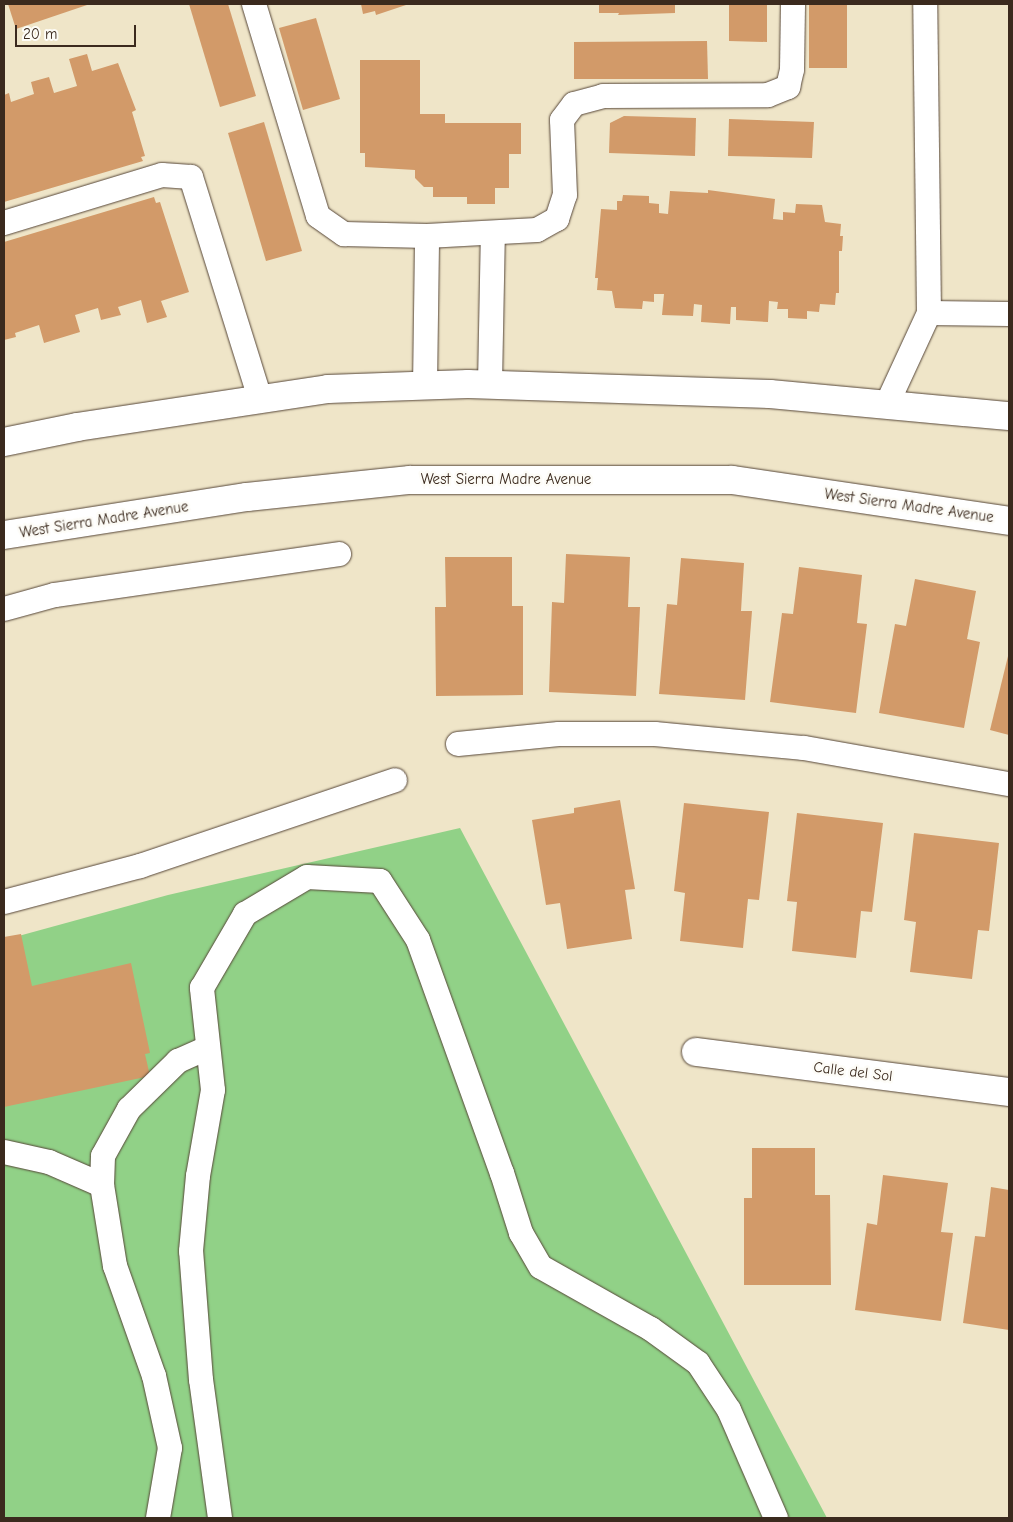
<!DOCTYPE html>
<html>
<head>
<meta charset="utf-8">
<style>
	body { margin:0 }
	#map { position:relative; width:1013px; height:1522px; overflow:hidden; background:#efe5c8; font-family:"Comic Neue",sans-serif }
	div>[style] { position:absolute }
	.green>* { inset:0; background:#91d187 }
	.building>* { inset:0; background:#d29a69 }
	.roads { filter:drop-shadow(0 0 1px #564638) drop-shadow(0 0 1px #564638) }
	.service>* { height:24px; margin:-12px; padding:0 12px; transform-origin:12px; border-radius:12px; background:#fff }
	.minor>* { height:28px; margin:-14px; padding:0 14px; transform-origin:14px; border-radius:14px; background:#fff }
	.tertiary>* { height:28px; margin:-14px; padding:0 14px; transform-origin:14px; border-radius:14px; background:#fff }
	span { translate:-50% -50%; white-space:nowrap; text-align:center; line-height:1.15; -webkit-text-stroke:5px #fdfcf7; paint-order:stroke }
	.street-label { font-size:15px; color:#3b2a1e }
	.frame { position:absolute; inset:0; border:5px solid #3b2a1e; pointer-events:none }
	.scale { position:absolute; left:15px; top:25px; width:121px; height:22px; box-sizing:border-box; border:2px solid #3b2a1e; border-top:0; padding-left:6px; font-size:15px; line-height:18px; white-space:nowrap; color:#3b2a1e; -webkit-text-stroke:4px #fdfcf7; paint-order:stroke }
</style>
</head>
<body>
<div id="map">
	<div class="green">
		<i style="clip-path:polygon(460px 828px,827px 1518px,4px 1518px,4px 940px,168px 895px)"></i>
	</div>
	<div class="building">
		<i style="clip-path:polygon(8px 4px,90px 4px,16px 29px)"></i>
		<i style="clip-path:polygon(189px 4px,228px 4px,256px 96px,220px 107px)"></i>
		<i style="clip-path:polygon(361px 4px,409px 4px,376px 15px,375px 11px,363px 14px)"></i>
		<i style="clip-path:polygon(599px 4px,675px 4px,675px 13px,618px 15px,619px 13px,599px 13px)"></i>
		<i style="clip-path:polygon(729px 4px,767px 4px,767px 42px,729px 41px)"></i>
		<i style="clip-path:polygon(809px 4px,847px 4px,847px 68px,809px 68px)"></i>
		<i style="clip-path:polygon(316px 18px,340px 99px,303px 110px,279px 28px)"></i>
		<i style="clip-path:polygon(707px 41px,708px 79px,574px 79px,574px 42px)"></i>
		<i style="clip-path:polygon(87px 54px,92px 71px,118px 63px,136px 110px,132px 112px,145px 156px,141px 157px,143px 161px,4px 202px,4px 95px,9px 93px,11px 102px,34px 94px,31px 82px,49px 77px,54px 93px,77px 86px,69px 59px)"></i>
		<i style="clip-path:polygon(360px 60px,420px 60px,420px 114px,445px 114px,445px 123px,521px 123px,521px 154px,509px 154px,509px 188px,495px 188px,495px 204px,467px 204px,467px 197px,433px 197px,433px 187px,424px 187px,415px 178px,415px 170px,365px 167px,365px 153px,360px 153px)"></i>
		<i style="clip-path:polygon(624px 116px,696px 118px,695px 156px,609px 153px,610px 123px)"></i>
		<i style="clip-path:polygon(729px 119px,814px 122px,812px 158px,728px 156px)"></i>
		<i style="clip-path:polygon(264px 122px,302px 251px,266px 261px,228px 133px)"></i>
		<i style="clip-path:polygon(708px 190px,775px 199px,773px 219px,783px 220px,783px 212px,795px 213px,796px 204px,822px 205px,825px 222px,841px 224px,840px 236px,843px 236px,842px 251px,839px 251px,839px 293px,836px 293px,835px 305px,820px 304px,819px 312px,807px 311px,807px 319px,788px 318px,788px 309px,777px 309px,778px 302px,769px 301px,768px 322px,736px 320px,736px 307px,731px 307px,730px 324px,701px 322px,702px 305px,694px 304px,693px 316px,662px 315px,664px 294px,654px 294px,654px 302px,643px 301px,642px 309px,615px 308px,612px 291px,597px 290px,598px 278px,595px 278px,601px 209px,617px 210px,617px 201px,622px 201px,623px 195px,649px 196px,649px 203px,659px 204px,659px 213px,668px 214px,670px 191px,708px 193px)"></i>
		<i style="clip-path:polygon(154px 197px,156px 203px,160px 202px,189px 292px,161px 301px,167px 317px,147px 323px,141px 300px,118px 307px,121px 315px,101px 320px,98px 308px,75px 315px,80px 332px,44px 343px,39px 325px,15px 333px,16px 337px,4px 340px,4px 242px)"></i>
		<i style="clip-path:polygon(566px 554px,630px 557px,628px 607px,640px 607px,636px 696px,549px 692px,552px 602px,564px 603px)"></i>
		<i style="clip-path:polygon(445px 557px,512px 557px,512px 606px,523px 606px,523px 695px,436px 696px,435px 607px,446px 607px)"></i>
		<i style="clip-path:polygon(681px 558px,744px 563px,741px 611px,752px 611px,745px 700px,659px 694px,667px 604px,677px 605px)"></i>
		<i style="clip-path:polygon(799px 567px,862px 575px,857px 623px,867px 624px,856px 713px,770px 702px,782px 613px,793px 614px)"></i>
		<i style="clip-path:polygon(915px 579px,976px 591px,967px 639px,980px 642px,964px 728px,879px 713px,895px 624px,906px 626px)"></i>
		<i style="clip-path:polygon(1009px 652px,1009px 735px,990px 730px)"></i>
		<i style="clip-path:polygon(620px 800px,635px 889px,625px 890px,632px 939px,567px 949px,560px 903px,546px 905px,532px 820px,574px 813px,574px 808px)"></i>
		<i style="clip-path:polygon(684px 803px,769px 812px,759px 900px,748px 899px,743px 948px,680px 941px,685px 893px,674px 891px)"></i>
		<i style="clip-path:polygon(797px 813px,883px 823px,872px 912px,861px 911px,856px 958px,792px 951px,797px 902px,787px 901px)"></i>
		<i style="clip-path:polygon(914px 833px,999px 843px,989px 931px,978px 930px,972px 979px,910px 972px,916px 922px,904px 920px)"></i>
		<i style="clip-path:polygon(21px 934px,32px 986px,131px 963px,150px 1053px,145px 1054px,150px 1076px,4px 1107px,4px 937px)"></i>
		<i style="clip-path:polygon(752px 1148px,815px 1148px,815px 1195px,830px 1195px,831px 1285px,744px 1285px,744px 1198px,752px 1198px)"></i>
		<i style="clip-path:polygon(883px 1175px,948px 1183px,941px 1232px,953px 1233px,941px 1321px,855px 1310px,867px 1223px,877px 1225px)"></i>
		<i style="clip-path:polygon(991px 1187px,1009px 1190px,1009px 1330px,963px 1323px,975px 1236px,985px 1237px)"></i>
	</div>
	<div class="roads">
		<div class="service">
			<i style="left:254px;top:4px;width:221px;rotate:73.2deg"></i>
			<i style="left:318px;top:216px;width:32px;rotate:35deg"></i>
			<i style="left:344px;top:234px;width:83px;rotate:1.4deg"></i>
			<i style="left:427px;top:236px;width:110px;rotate:-3.1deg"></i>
			<i style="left:537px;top:230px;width:23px;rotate:-29deg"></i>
			<i style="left:557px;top:219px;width:25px;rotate:-72deg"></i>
			<i style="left:565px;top:195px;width:75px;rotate:-92.3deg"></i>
			<i style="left:562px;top:120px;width:20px;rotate:-53deg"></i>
			<i style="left:574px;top:104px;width:30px;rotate:-15deg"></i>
			<i style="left:603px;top:96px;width:165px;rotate:-0.3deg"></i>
			<i style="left:768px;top:95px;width:22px;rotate:-22deg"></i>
			<i style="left:788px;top:87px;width:18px;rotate:-77deg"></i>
			<i style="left:792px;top:69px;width:65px;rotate:-89.1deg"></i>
			<i style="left:4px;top:223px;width:165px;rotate:-16.9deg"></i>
			<i style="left:162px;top:175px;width:29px;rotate:4deg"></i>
			<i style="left:191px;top:177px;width:232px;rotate:72.7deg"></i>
			<i style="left:929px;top:313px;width:80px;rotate:0.7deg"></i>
			<i style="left:490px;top:384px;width:150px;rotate:-88.9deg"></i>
			<i style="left:425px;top:386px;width:150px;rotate:-89.2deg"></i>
			<i style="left:887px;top:404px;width:100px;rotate:-65.2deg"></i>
			<i style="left:929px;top:313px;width:309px;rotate:-90.7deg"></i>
			<i style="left:4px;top:609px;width:53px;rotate:-15.4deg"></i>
			<i style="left:55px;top:595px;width:287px;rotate:-8.2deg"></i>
			<i style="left:458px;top:744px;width:101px;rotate:-5.7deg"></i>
			<i style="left:559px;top:734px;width:96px"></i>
			<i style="left:655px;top:734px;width:150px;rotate:5.4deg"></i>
			<i style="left:804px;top:748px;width:208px;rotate:10deg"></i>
			<i style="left:4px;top:902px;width:141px;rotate:-14.8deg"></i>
			<i style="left:140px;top:866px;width:269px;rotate:-18.6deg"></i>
			<i style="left:4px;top:1152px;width:46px;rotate:12.5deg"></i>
			<i style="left:49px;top:1162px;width:58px;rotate:23.5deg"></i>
			<i style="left:158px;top:1518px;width:71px;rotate:-80.3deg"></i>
			<i style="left:170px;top:1448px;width:74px;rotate:-102.5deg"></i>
			<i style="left:154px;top:1376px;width:117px;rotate:-109.5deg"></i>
			<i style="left:115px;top:1266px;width:82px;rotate:-99.1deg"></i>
			<i style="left:102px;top:1185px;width:29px;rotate:-88deg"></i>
			<i style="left:103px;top:1156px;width:54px;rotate:-61deg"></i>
			<i style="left:129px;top:1109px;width:69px;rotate:-44.4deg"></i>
			<i style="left:178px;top:1061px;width:32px;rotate:-24deg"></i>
			<i style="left:220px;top:1518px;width:139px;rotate:-97.8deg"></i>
			<i style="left:201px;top:1380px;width:129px;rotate:-94.4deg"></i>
			<i style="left:191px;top:1251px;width:75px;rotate:-84.7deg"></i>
			<i style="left:198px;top:1176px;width:87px;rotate:-80.1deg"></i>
			<i style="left:213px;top:1090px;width:103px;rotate:-96.2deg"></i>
			<i style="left:202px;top:988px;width:86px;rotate:-59.8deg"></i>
			<i style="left:245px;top:914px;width:72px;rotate:-30.8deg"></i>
			<i style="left:307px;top:877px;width:73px;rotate:3.1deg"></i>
			<i style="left:380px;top:881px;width:70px;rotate:57.2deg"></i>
			<i style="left:418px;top:940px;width:248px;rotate:70.2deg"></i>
			<i style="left:502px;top:1173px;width:63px;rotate:72.4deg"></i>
			<i style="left:521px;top:1233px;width:39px;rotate:60deg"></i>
			<i style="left:541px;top:1267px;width:126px;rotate:29.4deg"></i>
			<i style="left:651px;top:1329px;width:58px;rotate:35.9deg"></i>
			<i style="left:698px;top:1363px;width:56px;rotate:56.6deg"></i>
			<i style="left:729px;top:1410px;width:118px;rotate:66.5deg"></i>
		</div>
		<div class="minor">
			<i style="left:696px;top:1052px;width:316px;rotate:7.3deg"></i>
		</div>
		<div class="tertiary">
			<i style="left:4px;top:442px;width:75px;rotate:-11.6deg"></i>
			<i style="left:77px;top:427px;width:254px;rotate:-8.6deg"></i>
			<i style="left:328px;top:389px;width:140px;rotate:-2deg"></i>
			<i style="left:468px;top:384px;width:302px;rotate:1.9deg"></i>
			<i style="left:770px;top:394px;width:240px;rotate:5.3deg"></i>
			<i style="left:4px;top:535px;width:246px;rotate:-8.9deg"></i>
			<i style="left:247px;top:497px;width:164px;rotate:-6deg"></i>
			<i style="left:410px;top:480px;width:322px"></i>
			<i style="left:732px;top:480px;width:280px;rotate:8.4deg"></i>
		</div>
	</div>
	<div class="street-label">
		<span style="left:506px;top:480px">West Sierra Madre Avenue</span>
		<span style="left:909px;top:506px;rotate:8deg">West Sierra Madre Avenue</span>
		<span style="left:104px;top:520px;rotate:-9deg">West Sierra Madre Avenue</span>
		<span style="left:853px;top:1072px;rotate:7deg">Calle del Sol</span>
	</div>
	<div class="frame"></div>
	<div class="scale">20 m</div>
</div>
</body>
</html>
